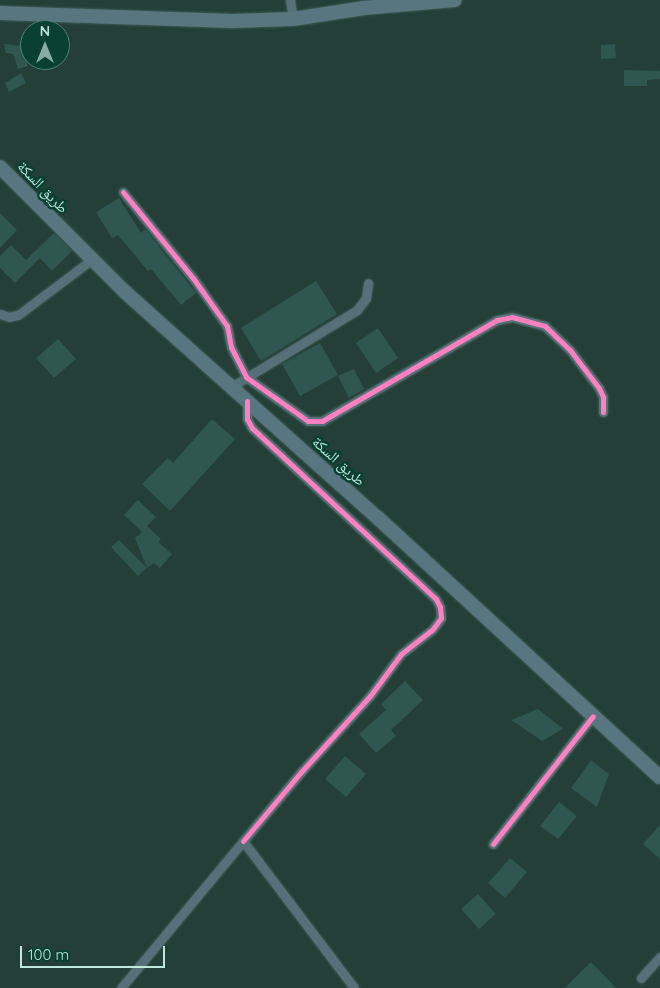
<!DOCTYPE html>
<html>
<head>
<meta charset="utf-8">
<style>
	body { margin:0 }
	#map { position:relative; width:660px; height:988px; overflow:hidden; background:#233f37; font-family:Quicksand,"Noto Naskh Arabic",sans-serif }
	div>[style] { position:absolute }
	.building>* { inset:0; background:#2f5651 }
	.roads { filter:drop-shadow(0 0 1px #415b54) drop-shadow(0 0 1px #415b54) }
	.minor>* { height:9px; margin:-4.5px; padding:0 4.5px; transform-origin:4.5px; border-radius:4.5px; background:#566f78 }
	.primary>* { height:14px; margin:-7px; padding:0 7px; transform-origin:7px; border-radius:7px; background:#58767f }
	.cycleway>* { height:5px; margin:-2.5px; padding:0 2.5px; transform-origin:2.5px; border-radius:2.5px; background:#ff80c0 }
	span { translate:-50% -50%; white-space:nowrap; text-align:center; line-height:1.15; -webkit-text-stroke:5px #0a3f33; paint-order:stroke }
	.street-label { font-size:15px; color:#bde8da }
	.north { position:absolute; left:20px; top:20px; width:50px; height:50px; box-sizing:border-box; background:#0a3f33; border:1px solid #528376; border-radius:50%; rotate:0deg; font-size:14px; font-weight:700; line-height:20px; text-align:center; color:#bde8da }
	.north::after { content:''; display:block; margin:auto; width:18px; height:22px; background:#87ada1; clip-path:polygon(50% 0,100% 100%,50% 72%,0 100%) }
	.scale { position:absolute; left:20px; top:946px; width:145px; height:22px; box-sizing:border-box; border:2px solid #bde8da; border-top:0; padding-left:6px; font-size:15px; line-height:18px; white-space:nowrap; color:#bde8da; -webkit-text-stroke:4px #0a3f33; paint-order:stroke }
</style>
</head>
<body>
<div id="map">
	<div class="building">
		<i style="clip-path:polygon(4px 44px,23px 46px,28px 66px,18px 69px,13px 54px,6px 53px)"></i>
		<i style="clip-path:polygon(615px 44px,616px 58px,601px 59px,601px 45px)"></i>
		<i style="clip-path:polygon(624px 70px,660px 71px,660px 79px,647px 80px,647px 86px,624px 86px)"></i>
		<i style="clip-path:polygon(21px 73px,26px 83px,9px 92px,5px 83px)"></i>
		<i style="clip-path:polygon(119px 198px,141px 233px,145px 229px,196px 293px,181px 305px,151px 269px,148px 271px,118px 235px,112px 238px,96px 212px)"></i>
		<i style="clip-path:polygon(0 213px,17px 230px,0 248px)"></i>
		<i style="clip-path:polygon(54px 233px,72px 251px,52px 271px,40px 258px,15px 283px,0 268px,0 256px,11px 245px,26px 260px)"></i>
		<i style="clip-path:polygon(316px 281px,337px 314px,261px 361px,241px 328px)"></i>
		<i style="clip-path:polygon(378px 328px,398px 358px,376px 373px,356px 343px)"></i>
		<i style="clip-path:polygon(58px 339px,76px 359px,54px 378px,36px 358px)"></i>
		<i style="clip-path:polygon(320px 343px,338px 375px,300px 396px,282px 364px)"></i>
		<i style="clip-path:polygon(354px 369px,364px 389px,349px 398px,338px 376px)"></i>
		<i style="clip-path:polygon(212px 419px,235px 439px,170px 511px,142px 484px,168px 458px,173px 463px)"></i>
		<i style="clip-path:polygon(138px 500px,156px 517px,147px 526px,161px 539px,158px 542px,172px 554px,160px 568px,154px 563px,147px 568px,135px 538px,142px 532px,124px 515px)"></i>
		<i style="clip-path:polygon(119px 540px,147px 568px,138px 576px,111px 547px)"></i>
		<i style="clip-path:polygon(405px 681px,423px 700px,391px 730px,396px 736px,376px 753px,359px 734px,386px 710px,381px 704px)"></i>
		<i style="clip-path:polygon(538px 709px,563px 729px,542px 741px,511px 720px)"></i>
		<i style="clip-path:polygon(345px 756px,366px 774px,346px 797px,325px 779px)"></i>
		<i style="clip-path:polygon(591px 760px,609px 774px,597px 807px,571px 788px)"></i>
		<i style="clip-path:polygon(559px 802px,577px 816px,558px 839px,540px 826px)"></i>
		<i style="clip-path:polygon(660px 825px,660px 859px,643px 844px)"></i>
		<i style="clip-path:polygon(510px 858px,527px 872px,505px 898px,488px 883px)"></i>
		<i style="clip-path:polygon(478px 894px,496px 914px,479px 929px,461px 909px)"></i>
		<i style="clip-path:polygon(591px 962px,616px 988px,565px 988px)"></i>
	</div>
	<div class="roads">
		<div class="minor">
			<i style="left:290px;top:0;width:19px;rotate:81deg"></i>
			<i style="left:123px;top:192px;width:111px;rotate:50.9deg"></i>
			<i style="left:193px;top:278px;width:59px;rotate:54.7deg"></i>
			<i style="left:227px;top:326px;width:21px;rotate:79deg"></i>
			<i style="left:231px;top:347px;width:34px;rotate:63deg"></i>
			<i style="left:246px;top:377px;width:76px;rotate:35.4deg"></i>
			<i style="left:308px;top:421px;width:14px"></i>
			<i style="left:322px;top:421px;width:202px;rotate:-30deg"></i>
			<i style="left:497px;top:320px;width:15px;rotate:-11deg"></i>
			<i style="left:512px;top:317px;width:34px;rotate:15deg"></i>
			<i style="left:545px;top:326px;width:35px;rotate:44deg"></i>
			<i style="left:570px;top:350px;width:48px;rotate:52.7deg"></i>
			<i style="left:599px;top:388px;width:10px;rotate:66deg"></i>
			<i style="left:603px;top:397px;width:15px;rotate:90deg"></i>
			<i style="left:0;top:314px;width:9px;rotate:18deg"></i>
			<i style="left:9px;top:317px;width:9px;rotate:-13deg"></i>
			<i style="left:18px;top:315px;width:91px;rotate:-37deg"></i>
			<i style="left:231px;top:387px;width:148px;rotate:-31.4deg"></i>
			<i style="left:357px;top:310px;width:15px;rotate:-53deg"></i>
			<i style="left:366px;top:298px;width:15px;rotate:-82deg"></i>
			<i style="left:243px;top:841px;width:90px;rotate:-50deg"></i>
			<i style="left:301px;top:772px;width:103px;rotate:-47.8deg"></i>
			<i style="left:370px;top:696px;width:52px;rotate:-53.6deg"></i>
			<i style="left:401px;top:654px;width:39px;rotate:-38deg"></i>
			<i style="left:432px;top:630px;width:15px;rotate:-53deg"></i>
			<i style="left:441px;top:618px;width:11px;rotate:-95deg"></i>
			<i style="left:440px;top:607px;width:9px;rotate:-117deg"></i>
			<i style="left:436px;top:599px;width:251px;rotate:-137.1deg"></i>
			<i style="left:252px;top:428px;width:10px;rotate:-119deg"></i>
			<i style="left:247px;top:419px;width:18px;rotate:-90deg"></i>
			<i style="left:493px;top:844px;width:162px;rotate:-52deg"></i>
			<i style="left:641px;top:978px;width:28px;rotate:-48deg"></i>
			<i style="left:121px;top:988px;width:191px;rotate:-50.3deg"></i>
			<i style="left:243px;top:841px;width:184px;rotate:52.9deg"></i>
		</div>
		<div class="primary">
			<i style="left:0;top:13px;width:232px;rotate:2deg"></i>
			<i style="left:232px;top:21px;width:61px;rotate:-1.9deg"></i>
			<i style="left:293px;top:19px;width:72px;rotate:-8.8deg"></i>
			<i style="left:364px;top:8px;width:91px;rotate:-5deg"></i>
			<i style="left:0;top:167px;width:177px;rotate:45deg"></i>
			<i style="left:125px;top:292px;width:339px;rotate:41.8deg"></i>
			<i style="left:378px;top:518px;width:383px;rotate:42.6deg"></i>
		</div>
	</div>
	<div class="cycleway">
		<i style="left:123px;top:192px;width:111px;rotate:50.9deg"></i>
		<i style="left:193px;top:278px;width:59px;rotate:54.7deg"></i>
		<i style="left:227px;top:326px;width:21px;rotate:79deg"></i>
		<i style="left:231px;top:347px;width:34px;rotate:63deg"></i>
		<i style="left:246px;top:377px;width:76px;rotate:35.4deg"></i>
		<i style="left:308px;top:421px;width:14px"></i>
		<i style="left:322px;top:421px;width:202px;rotate:-30deg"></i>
		<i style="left:497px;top:320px;width:15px;rotate:-11deg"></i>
		<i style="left:512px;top:317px;width:34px;rotate:15deg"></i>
		<i style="left:545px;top:326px;width:35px;rotate:44deg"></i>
		<i style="left:570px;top:350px;width:48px;rotate:52.7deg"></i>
		<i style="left:599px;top:388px;width:10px;rotate:66deg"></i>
		<i style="left:603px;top:397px;width:15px;rotate:90deg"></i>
		<i style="left:243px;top:841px;width:90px;rotate:-50deg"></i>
		<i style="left:301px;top:772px;width:103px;rotate:-47.8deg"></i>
		<i style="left:370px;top:696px;width:52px;rotate:-53.6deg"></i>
		<i style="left:401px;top:654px;width:39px;rotate:-38deg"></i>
		<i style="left:432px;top:630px;width:15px;rotate:-53deg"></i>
		<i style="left:441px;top:618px;width:11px;rotate:-95deg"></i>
		<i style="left:440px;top:607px;width:9px;rotate:-117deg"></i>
		<i style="left:436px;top:599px;width:251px;rotate:-137.1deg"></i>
		<i style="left:252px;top:428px;width:10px;rotate:-119deg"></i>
		<i style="left:247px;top:419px;width:18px;rotate:-90deg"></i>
		<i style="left:493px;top:844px;width:162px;rotate:-52deg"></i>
	</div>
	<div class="street-label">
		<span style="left:43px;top:187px;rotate:46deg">طريق السكة</span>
		<span style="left:339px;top:461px;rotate:42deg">طريق السكة</span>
	</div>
	<div class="north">N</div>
	<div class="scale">100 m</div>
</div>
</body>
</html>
